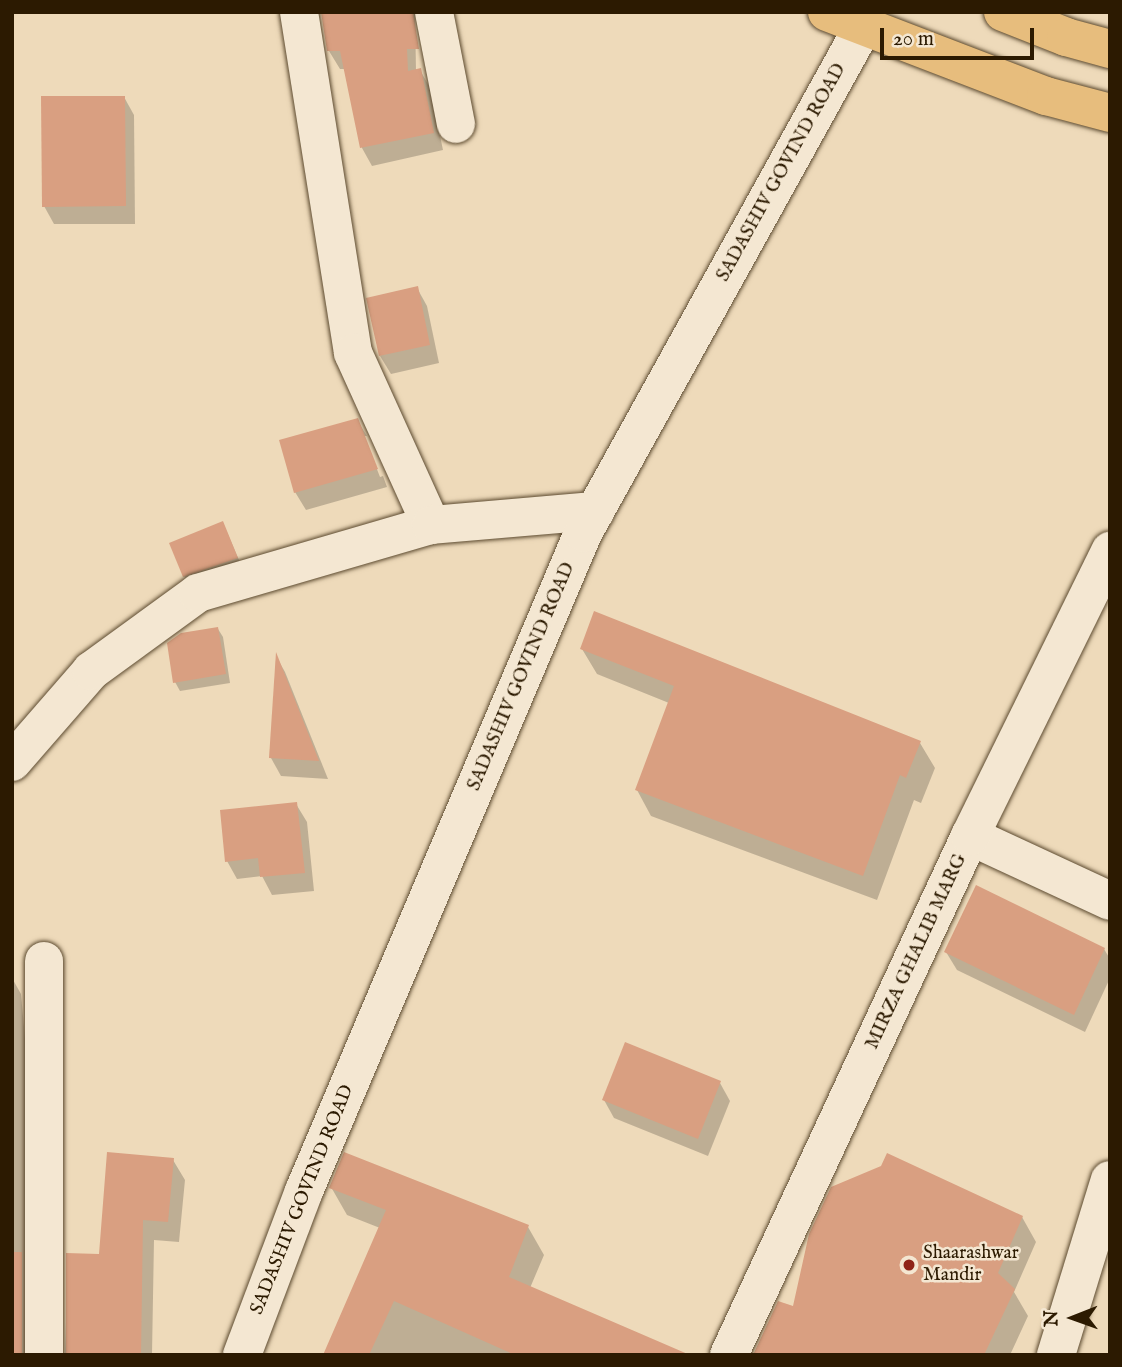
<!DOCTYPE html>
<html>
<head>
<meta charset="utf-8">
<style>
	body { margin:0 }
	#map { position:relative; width:1122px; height:1367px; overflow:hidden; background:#eedaba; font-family:"IM FELL English",serif }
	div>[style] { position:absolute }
	.shadow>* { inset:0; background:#0003 }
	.building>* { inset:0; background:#d99f81 }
	.roads { filter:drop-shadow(0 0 2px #5c4a2f) drop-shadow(0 0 2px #5c4a2f) }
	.minor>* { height:38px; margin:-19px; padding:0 19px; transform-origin:19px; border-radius:19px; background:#f4e7d2 }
	.major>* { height:38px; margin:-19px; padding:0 19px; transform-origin:19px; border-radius:19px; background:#e7bd7d }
	.dots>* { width:19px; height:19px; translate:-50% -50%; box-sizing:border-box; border:4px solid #f4e7d2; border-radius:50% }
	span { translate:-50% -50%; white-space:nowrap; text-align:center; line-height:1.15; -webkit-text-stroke:5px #f4e7d2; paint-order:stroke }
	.street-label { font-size:19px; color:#2c1a01 }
	.poi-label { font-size:19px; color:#2c1a01 }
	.left { translate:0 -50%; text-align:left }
	.frame { position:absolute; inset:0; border:14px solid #2c1a01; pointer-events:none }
	.north { position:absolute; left:1038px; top:1283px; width:70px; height:70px; -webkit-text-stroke:5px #f4e7d2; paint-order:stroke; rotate:269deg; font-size:19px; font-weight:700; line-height:28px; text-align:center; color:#2c1a01 }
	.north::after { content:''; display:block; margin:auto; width:24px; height:32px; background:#2c1a01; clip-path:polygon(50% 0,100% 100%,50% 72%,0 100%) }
	.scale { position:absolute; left:880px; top:28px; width:154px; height:32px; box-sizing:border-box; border:4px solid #2c1a01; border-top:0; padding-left:9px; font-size:21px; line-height:24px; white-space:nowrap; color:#2c1a01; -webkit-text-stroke:5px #f4e7d2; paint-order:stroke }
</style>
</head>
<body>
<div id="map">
	<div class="shadow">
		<i style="clip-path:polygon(323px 12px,415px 12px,416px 71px,420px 70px,430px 88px,443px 150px,372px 166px,362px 148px,346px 69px,340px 69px,329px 51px)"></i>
		<i style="clip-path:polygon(124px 97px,134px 115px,135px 224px,54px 224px,44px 206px)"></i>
		<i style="clip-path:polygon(417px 288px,427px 306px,439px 363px,391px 374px,380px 356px)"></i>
		<i style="clip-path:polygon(357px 420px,367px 436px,364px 436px,380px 477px,383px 476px,387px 487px,306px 510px,295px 492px)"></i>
		<i style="clip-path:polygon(223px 523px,242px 567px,189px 585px,184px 576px)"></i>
		<i style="clip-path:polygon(218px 629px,223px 637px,230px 683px,180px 691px,175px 682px)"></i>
		<i style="clip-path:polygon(582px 649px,920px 743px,935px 768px,921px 803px,914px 800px,877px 900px,651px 816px,637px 790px,669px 703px,597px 674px)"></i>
		<i style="clip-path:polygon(277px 658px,285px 672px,328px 779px,281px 776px,271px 758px)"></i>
		<i style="clip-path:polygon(296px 804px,307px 822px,314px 891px,272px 895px,262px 876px,237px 879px,227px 861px)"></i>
		<i style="clip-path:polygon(1104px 949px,1110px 959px,1110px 978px,1085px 1032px,957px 970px,946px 952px)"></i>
		<i style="clip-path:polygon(12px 978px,21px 994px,31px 1105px,33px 1355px,12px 1355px)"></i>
		<i style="clip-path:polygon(720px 1083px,730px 1101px,708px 1156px,614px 1118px,604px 1100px)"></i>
		<i style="clip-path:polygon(173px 1160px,185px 1180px,179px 1242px,154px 1240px,152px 1355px,65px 1355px,68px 1255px,101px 1256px)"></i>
		<i style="clip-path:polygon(331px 1187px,528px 1227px,544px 1255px,530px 1288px,645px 1355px,334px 1355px,380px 1228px,347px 1215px)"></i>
		<i style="clip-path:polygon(1022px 1217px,1036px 1242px,1014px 1292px,1028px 1316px,1010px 1355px,756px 1355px,794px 1309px)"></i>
	</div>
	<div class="building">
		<i style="clip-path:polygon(321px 12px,413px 12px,419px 49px,407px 49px,408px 71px,421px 68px,434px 133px,360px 148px,340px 51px,327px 51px)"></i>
		<i style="clip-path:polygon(41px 96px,125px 96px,126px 206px,42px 207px)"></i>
		<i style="clip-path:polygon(418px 286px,430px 345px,379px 356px,366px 298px)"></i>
		<i style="clip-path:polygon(358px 418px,378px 469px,294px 493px,279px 440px)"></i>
		<i style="clip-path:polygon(223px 521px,238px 558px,183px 577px,169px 543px)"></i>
		<i style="clip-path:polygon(594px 611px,921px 741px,906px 778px,900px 775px,863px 876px,635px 790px,674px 686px,580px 649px)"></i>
		<i style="clip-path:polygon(218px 627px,226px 674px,173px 683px,167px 643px,181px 633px)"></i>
		<i style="clip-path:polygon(276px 652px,319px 761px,269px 758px)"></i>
		<i style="clip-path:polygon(297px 802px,305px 873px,260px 877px,258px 858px,225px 862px,220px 810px)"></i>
		<i style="clip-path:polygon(976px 885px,1105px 948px,1074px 1015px,944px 952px)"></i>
		<i style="clip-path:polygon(625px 1042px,721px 1081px,698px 1139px,602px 1100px)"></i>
		<i style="clip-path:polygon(107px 1152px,174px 1158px,168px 1222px,143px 1220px,141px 1355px,66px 1355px,66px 1253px,99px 1254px)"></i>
		<i style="clip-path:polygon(344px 1152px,529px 1225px,509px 1277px,690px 1355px,515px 1355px,394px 1301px,369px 1355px,323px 1355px,386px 1210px,329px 1188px)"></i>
		<i style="clip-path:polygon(887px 1153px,1023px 1216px,998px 1273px,1015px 1289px,984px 1355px,753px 1355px,778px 1301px,793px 1306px,809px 1234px,831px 1187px,881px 1166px)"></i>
		<i style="clip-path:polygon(12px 1252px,22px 1252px,22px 1355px,12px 1355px)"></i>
	</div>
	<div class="roads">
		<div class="minor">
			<i style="left:299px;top:12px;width:345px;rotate:81deg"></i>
			<i style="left:353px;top:353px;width:189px;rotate:65.6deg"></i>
			<i style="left:434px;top:12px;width:114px;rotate:78.9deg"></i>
			<i style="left:12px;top:762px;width:121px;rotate:-49deg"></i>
			<i style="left:91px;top:671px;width:132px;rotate:-36.1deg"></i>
			<i style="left:198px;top:593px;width:243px;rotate:-16.3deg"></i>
			<i style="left:431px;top:525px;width:165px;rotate:-4.9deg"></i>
			<i style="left:970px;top:836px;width:154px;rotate:24.9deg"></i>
			<i style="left:44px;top:961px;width:394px;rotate:90deg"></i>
			<i style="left:242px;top:1355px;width:175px;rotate:-69.3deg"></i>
			<i style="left:304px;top:1191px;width:715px;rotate:-67.02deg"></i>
			<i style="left:583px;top:533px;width:578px;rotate:-61.04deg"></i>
			<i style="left:729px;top:1355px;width:572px;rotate:-65.09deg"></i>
			<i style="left:970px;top:836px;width:318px;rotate:-63.8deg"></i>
			<i style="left:1056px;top:1355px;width:183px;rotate:-72.9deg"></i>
		</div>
		<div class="major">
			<i style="left:827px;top:12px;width:235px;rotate:21deg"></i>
			<i style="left:1046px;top:96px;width:66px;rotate:14.9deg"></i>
			<i style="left:1003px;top:12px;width:68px;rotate:21.6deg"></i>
			<i style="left:1066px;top:37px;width:46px;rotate:15.3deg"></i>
		</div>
	</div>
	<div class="dots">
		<i style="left:909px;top:1265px;background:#8f2418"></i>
	</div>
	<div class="street-label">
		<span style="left:782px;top:173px;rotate:-61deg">SADASHIV GOVIND ROAD</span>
		<span style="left:522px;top:677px;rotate:-67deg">SADASHIV GOVIND ROAD</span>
		<span style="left:917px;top:952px;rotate:-65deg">MIRZA GHALIB MARG</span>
		<span style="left:303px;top:1200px;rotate:-68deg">SADASHIV GOVIND ROAD</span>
	</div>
	<div class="poi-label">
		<span class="left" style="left:923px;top:1265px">Shaarashwar<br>Mandir</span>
	</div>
	<div class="frame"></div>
	<div class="north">N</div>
	<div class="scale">20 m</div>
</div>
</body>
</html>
